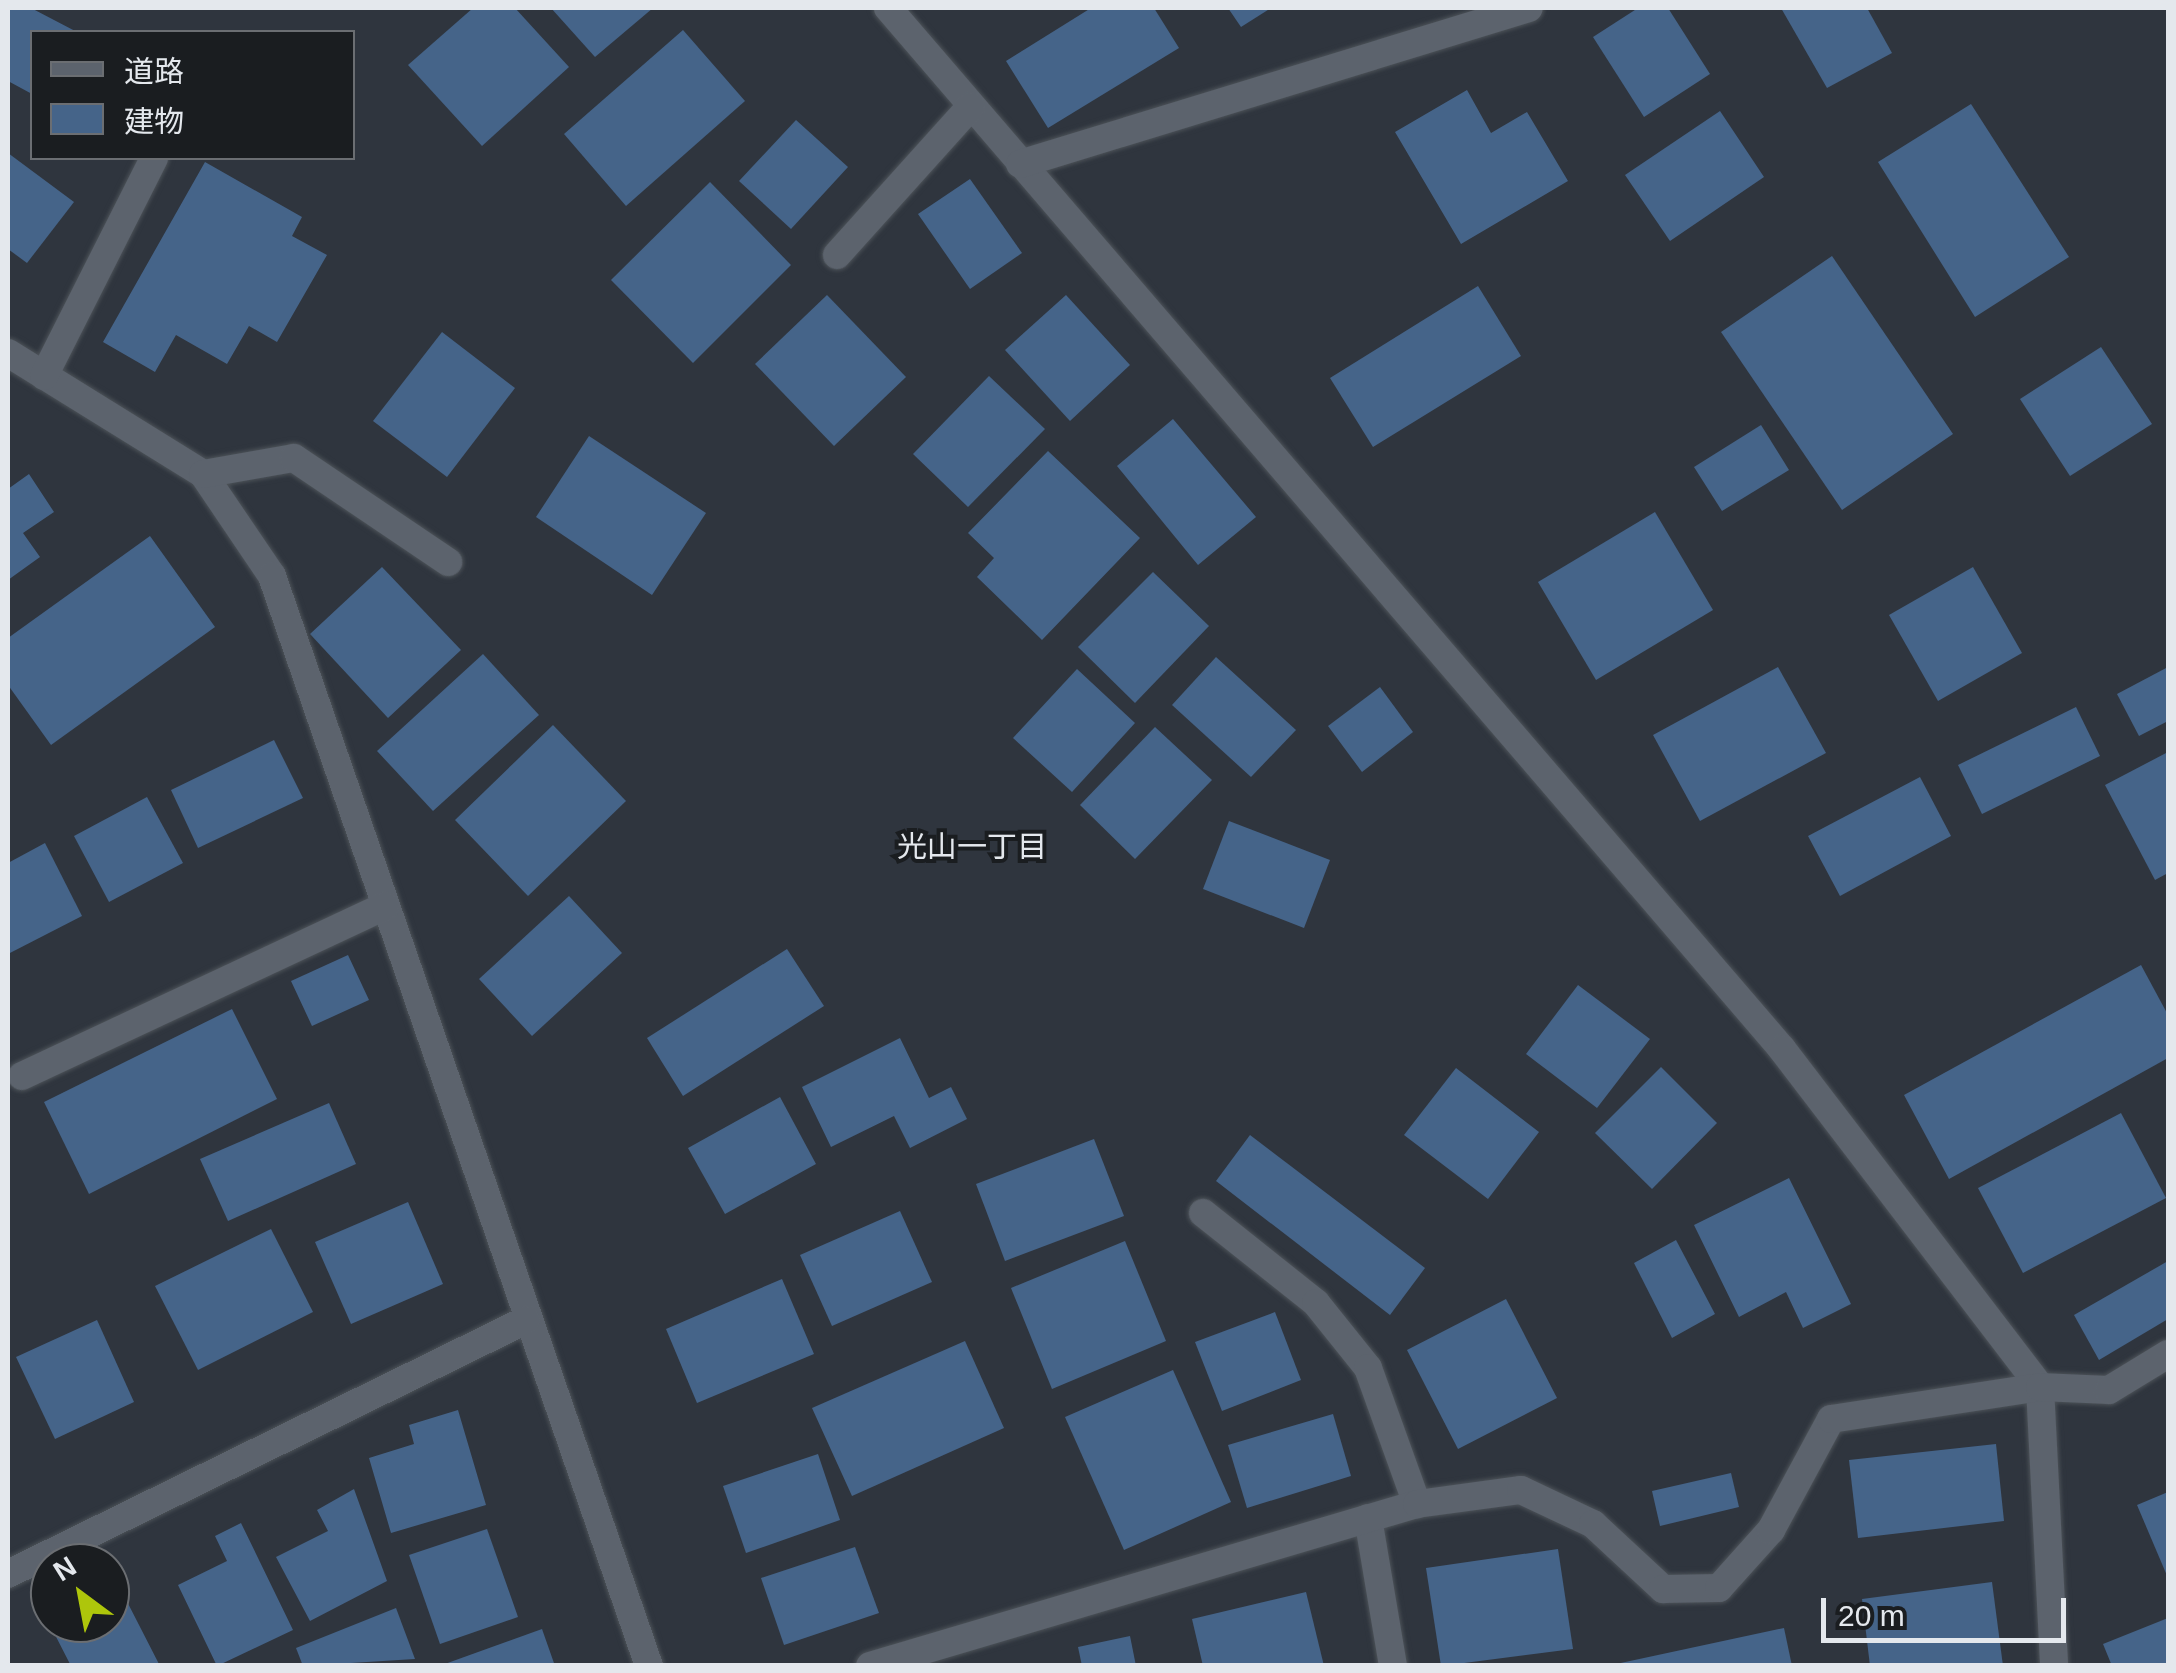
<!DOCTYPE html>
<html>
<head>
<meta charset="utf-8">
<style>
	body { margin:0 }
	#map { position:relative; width:2176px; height:1673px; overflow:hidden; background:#2f353e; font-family:Arial,"Noto Sans JP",sans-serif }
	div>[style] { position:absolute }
	.building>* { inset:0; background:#456489 }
	.roads { filter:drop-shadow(0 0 2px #4c5258) drop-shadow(0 0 2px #4c5258) }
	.minor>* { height:28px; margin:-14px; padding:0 14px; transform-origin:14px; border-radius:14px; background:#5c636d }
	span { translate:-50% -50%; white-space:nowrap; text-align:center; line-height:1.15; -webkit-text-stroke:8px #1a1d20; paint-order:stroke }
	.neighbourhood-label { font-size:30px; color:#e4e8ed }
	.frame { position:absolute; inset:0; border:10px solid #e4e8ed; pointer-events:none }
	.legend { position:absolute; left:30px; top:30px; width:325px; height:130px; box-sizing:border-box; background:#1a1d20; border:2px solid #6b6e72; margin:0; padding:12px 18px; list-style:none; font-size:30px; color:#e4e8ed }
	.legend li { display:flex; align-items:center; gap:20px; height:50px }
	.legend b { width:50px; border:2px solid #6b6e72 }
	.north { position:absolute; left:30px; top:1543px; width:100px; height:100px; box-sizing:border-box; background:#1a1d20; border:2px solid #6b6e72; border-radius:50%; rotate:328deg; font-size:28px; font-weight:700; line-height:40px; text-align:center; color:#e4e8ed }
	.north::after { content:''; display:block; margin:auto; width:35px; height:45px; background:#aec60b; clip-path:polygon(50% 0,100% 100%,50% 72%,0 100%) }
	.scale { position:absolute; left:1821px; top:1598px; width:245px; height:45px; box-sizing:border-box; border:5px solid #e4e8ed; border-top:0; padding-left:12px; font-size:30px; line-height:35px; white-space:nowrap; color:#e4e8ed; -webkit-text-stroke:8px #1a1d20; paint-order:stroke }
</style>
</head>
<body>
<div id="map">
	<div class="building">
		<i style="clip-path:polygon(8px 8px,31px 8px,77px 32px,32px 32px,32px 94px,8px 81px)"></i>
		<i style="clip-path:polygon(473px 8px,515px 8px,569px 67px,482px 146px,408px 65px)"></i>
		<i style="clip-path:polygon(551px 8px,653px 8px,595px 57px)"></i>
		<i style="clip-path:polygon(1091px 8px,1154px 8px,1179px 48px,1048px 128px,1006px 61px)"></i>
		<i style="clip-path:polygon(1228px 8px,1271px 8px,1241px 27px)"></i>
		<i style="clip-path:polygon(1638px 8px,1668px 8px,1710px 74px,1644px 117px,1593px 37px)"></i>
		<i style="clip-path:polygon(1781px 8px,1867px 8px,1892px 53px,1827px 88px)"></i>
		<i style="clip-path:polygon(683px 30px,745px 101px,626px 206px,564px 134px)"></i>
		<i style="clip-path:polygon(1467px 90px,1491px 133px,1527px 112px,1568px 181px,1461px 244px,1395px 132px)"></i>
		<i style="clip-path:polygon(1971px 104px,2069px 257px,1975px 317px,1878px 162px)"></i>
		<i style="clip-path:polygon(1720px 111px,1764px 177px,1670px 241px,1625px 175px)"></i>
		<i style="clip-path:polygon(796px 120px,848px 167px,791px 229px,739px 181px)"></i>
		<i style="clip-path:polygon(8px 153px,74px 202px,27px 263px,8px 249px)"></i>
		<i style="clip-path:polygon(205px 162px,302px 217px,292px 236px,327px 255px,277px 342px,249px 326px,227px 364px,176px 335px,155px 372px,103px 342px)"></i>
		<i style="clip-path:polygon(970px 179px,1022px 253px,970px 289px,918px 214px)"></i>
		<i style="clip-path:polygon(710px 182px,791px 265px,693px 363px,611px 280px)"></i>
		<i style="clip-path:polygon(1832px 256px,1953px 434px,1842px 510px,1721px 332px)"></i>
		<i style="clip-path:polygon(1478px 286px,1521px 356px,1373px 447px,1330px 378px)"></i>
		<i style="clip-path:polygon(827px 295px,906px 377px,834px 446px,755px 364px)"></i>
		<i style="clip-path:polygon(1066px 295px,1130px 365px,1070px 421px,1005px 350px)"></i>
		<i style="clip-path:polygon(442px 332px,515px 388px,447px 477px,373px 421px)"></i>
		<i style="clip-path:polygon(2101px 347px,2152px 424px,2070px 476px,2020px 399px)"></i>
		<i style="clip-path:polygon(989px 376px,1045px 429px,968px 507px,913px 454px)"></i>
		<i style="clip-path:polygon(1173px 419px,1256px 517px,1198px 565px,1117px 466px)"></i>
		<i style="clip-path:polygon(1761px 425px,1789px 470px,1722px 511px,1694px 467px)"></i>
		<i style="clip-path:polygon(589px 436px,706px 513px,652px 595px,536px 517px)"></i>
		<i style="clip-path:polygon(1048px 451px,1140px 538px,1042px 640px,977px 577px,994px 558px,968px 533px)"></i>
		<i style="clip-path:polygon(29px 474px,54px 512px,23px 533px,40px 557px,8px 580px,8px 489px)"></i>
		<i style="clip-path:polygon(1655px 512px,1713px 610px,1596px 680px,1538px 582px)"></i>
		<i style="clip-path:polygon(150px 536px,215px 627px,51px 745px,8px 685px,8px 638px)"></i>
		<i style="clip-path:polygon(382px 567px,461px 650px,388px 718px,310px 634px)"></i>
		<i style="clip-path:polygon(1973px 567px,2022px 653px,1938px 701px,1889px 615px)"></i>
		<i style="clip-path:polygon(1153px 572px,1209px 626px,1135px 703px,1078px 647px)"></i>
		<i style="clip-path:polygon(483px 654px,539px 715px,433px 811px,377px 751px)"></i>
		<i style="clip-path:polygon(1216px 657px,1296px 730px,1251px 777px,1172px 705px)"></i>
		<i style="clip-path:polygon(1778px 667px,1826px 753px,1700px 821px,1653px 735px)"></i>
		<i style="clip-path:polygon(2168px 667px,2168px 721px,2139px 736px,2117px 694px)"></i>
		<i style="clip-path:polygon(1077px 669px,1135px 723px,1072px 792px,1013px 738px)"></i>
		<i style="clip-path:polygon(1380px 687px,1413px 732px,1362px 772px,1328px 726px)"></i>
		<i style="clip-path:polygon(2076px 707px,2100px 756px,1982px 814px,1958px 765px)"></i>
		<i style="clip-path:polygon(553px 725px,626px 801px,528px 896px,455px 820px)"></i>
		<i style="clip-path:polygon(1155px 727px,1212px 780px,1135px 859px,1080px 805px)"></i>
		<i style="clip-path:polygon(274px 740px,303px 798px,198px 848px,171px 790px)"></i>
		<i style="clip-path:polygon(2168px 752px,2168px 873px,2155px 880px,2105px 785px)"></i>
		<i style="clip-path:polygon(1920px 777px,1951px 836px,1840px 896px,1808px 836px)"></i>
		<i style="clip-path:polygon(147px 797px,183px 863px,109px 902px,74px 836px)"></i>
		<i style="clip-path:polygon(1229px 821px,1330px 860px,1304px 928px,1203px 889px)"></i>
		<i style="clip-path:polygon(45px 843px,82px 916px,8px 954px,8px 863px)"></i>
		<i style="clip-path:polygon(569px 896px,622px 953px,532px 1036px,479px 979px)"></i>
		<i style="clip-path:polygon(787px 949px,824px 1006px,683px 1096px,647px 1038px)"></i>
		<i style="clip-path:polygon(348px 955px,369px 1000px,312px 1026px,291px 981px)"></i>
		<i style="clip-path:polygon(2141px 965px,2168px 1015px,2168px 1058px,1949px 1179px,1904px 1095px)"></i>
		<i style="clip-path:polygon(1578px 985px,1650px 1039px,1597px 1108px,1526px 1054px)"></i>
		<i style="clip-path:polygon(232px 1009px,277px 1099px,89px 1194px,44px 1102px)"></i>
		<i style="clip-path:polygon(900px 1038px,929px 1098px,951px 1087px,967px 1119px,910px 1148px,894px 1116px,831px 1147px,802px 1087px)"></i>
		<i style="clip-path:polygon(1661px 1067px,1717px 1123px,1652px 1189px,1595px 1133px)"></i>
		<i style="clip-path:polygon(1456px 1068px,1539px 1132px,1488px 1199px,1404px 1135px)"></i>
		<i style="clip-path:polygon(780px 1097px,816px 1164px,725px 1214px,688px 1148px)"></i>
		<i style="clip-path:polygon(329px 1103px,356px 1164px,228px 1221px,200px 1159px)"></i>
		<i style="clip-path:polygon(2121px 1113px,2166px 1198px,2023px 1273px,1978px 1188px)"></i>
		<i style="clip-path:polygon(1250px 1135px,1425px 1268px,1390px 1315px,1216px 1181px)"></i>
		<i style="clip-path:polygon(1094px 1139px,1124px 1216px,1005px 1261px,976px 1184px)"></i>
		<i style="clip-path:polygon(1789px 1178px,1851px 1304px,1803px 1328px,1786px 1292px,1739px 1317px,1694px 1225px)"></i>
		<i style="clip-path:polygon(408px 1202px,443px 1284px,351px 1324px,315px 1242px)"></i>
		<i style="clip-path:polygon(900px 1211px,932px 1282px,832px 1326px,800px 1255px)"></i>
		<i style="clip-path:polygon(271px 1229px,313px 1312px,198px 1370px,155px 1286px)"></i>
		<i style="clip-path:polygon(1676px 1240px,1715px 1314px,1672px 1338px,1634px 1263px)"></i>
		<i style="clip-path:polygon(1125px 1241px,1166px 1341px,1052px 1389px,1011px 1288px)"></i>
		<i style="clip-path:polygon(2168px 1261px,2168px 1319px,2099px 1360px,2074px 1315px)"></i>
		<i style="clip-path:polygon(782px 1279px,814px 1354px,697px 1403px,666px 1329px)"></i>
		<i style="clip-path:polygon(1506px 1299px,1557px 1398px,1458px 1449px,1407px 1350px)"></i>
		<i style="clip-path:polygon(1275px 1312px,1301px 1380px,1222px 1411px,1195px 1342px)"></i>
		<i style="clip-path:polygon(97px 1320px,134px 1402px,55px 1439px,16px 1357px)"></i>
		<i style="clip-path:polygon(965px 1341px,1004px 1428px,852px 1496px,812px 1408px)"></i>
		<i style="clip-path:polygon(1173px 1370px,1231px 1502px,1124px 1550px,1065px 1417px)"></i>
		<i style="clip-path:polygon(458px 1410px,486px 1505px,391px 1533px,369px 1458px,414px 1444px,409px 1425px)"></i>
		<i style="clip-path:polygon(1333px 1414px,1351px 1476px,1247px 1508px,1228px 1445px)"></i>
		<i style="clip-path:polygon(1996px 1444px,2004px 1521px,1858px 1538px,1849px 1460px)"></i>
		<i style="clip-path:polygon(818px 1454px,840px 1520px,746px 1553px,723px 1486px)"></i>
		<i style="clip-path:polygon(1731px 1473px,1739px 1507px,1660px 1526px,1652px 1491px)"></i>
		<i style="clip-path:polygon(354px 1489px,387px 1581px,310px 1621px,276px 1557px,328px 1531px,317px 1510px)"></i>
		<i style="clip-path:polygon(2168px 1492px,2168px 1578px,2137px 1505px)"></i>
		<i style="clip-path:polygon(241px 1523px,293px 1630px,217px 1666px,178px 1585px,227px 1561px,215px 1536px)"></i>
		<i style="clip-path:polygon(487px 1529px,518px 1617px,440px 1644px,409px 1555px)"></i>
		<i style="clip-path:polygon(855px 1547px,879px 1613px,784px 1645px,761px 1578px)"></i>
		<i style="clip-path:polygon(1558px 1549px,1573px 1649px,1441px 1666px,1426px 1568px)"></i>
		<i style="clip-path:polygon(117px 1582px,160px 1666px,71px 1666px,49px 1623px,110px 1623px)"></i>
		<i style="clip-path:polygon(1992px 1582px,2003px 1666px,1870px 1666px,1862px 1599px)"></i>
		<i style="clip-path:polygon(1306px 1592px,1324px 1666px,1203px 1666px,1192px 1619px)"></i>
		<i style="clip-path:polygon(396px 1608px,415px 1659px,303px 1666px,296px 1648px)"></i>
		<i style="clip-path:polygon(2168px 1618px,2168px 1666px,2112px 1666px,2103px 1644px)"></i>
		<i style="clip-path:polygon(1784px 1628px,1792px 1666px,1616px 1666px,1616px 1664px)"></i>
		<i style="clip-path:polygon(542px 1629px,555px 1666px,443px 1666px,442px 1665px)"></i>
		<i style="clip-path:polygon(1130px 1636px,1136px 1666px,1082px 1666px,1078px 1647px)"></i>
	</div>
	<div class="roads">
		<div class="minor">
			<i style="left:888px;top:8px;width:1372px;rotate:49.34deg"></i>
			<i style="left:1782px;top:1049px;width:425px;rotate:52.6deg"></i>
			<i style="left:2040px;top:1387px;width:279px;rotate:87.1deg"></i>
			<i style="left:1020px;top:164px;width:532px;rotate:-17.04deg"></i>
			<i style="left:837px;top:255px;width:200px;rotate:-48deg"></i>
			<i style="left:8px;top:353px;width:229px;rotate:31.8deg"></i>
			<i style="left:203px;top:474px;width:123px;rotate:55.9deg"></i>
			<i style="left:272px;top:576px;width:1153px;rotate:70.92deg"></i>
			<i style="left:44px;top:376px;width:244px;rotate:-63.2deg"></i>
			<i style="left:203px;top:474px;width:92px;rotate:-10deg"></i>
			<i style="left:294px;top:458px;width:186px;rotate:34deg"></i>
			<i style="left:22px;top:1076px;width:401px;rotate:-25.1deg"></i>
			<i style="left:1203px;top:1213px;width:144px;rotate:38.5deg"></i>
			<i style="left:1316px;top:1303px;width:83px;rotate:51.3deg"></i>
			<i style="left:1368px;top:1368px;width:145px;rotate:70.2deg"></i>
			<i style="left:1368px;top:1518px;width:150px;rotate:80.4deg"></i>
			<i style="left:8px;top:1574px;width:577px;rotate:-26.12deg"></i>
			<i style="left:870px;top:1666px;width:570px;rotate:-16.5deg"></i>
			<i style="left:1417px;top:1504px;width:105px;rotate:-7.7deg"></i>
			<i style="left:1521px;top:1490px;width:80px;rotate:25.3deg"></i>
			<i style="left:1593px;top:1524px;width:96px;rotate:42.9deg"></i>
			<i style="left:1663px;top:1589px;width:56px;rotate:-1deg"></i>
			<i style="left:1719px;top:1588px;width:78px;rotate:-48.1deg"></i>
			<i style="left:1771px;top:1530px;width:126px;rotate:-61.6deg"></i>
			<i style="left:1831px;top:1419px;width:211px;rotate:-8.7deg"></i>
			<i style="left:2040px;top:1387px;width:69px;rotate:2.5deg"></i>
			<i style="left:2109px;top:1390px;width:69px;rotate:-31.4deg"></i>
		</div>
	</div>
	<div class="neighbourhood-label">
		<span style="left:972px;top:847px">光山一丁目</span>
	</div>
	<div class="frame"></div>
	<ul class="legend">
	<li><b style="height:12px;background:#5c636d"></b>道路</li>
	<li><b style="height:28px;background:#456489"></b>建物</li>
	</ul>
	<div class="north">N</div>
	<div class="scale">20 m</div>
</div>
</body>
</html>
